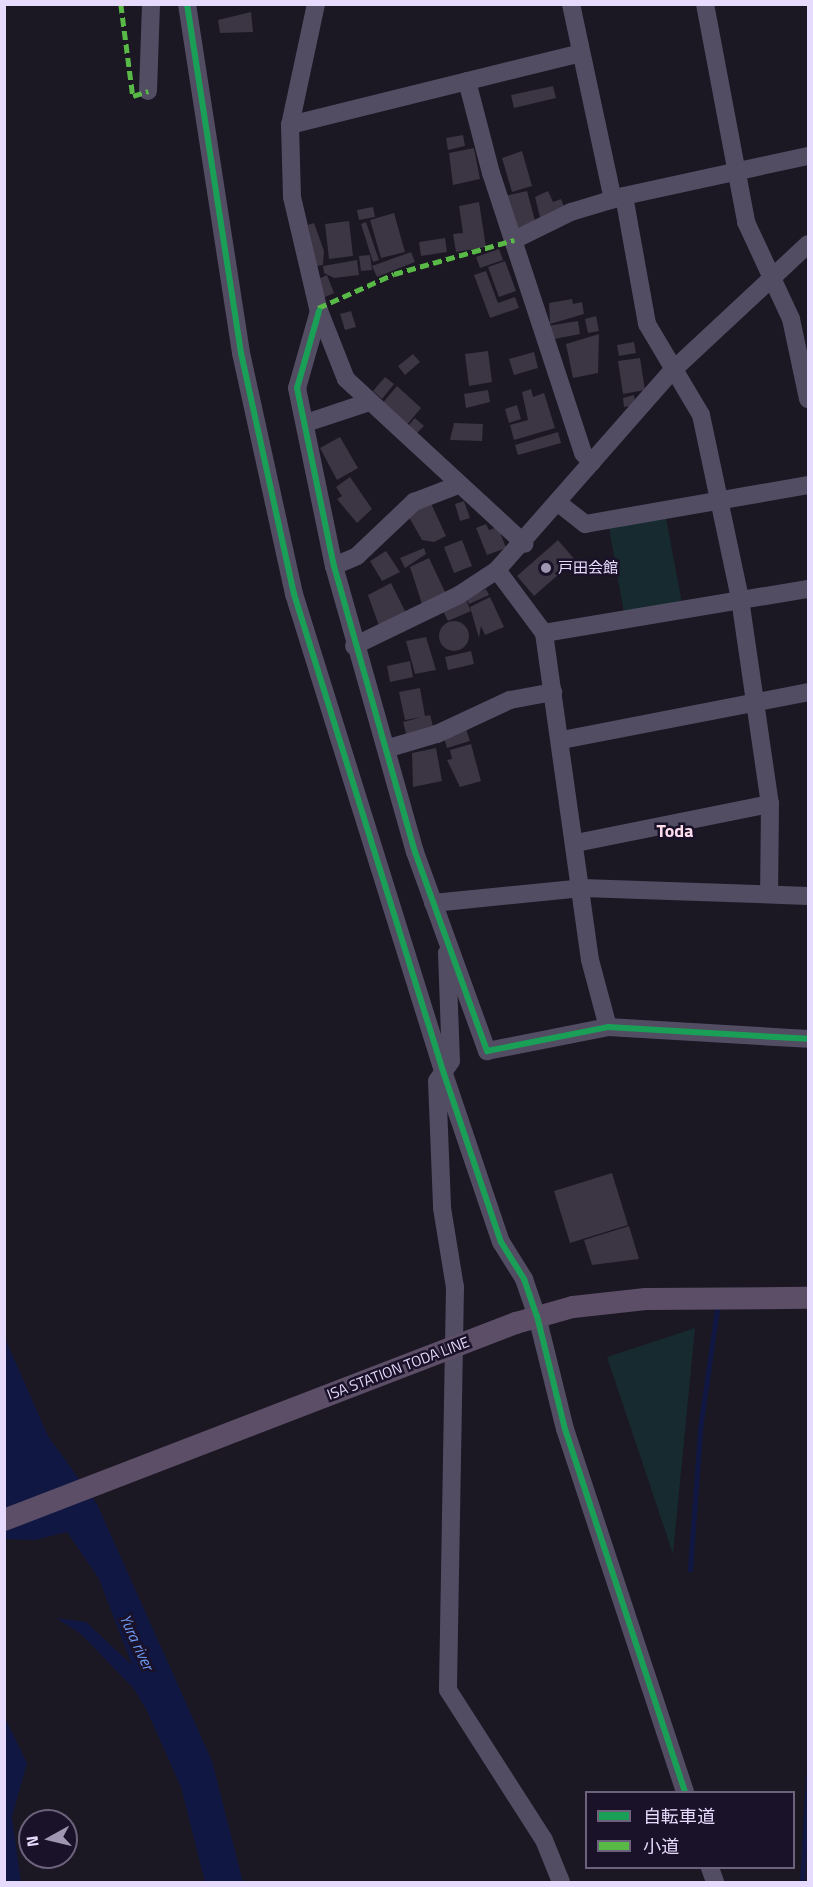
<!DOCTYPE html>
<html>
<head>
<meta charset="utf-8">
<style>
	body { margin:0 }
	#map { position:relative; width:813px; height:1887px; overflow:hidden; background:#1b1723; font-family:"Titillium Web","Noto Sans JP",sans-serif }
	div>[style] { position:absolute }
	.green>* { inset:0; background:#162a30 }
	.water>* { inset:0; background:#0f1742 }
	.stream>* { height:4.5px; margin:-2.25px; padding:0 2.25px; transform-origin:2.25px; border-radius:2.25px; background:#0f1742 }
	.building>* { inset:0; background:#3b3544 }
	.round { border-radius:50% }
	.minor>* { height:18px; margin:-9px; padding:0 9px; transform-origin:9px; border-radius:9px; background:#524d63 }
	.major>* { height:22px; margin:-11px; padding:0 11px; transform-origin:11px; border-radius:11px; background:#5c4e67 }
	.major-bridge>* { height:22px; margin:-11px; padding:0 11px; transform-origin:11px; border-radius:11px; background:#5c4e67 }
	.quiet>* { height:4.5px; margin-top:-2.25px; transform-origin:0; background:repeating-linear-gradient(90deg,#58b947 0 9px,transparent 0 13.5px) }
	.cycleway>* { height:6px; margin:-3px; padding:0 3px; transform-origin:3px; border-radius:3px; background:#1a9f57 }
	.dots>* { width:16px; height:16px; translate:-50% -50%; box-sizing:border-box; border:3px solid #1a1228; border-radius:50% }
	span { translate:-50% -50%; white-space:nowrap; text-align:center; line-height:1.15; -webkit-text-stroke:5px #1a1228; paint-order:stroke }
	.poi-label { font-size:15px; color:#e6dbfd }
	.left { translate:0 -50%; text-align:left }
	.street-label { font-size:15px; color:#e6dbfd }
	.water-label { font-size:16px; color:#709cf6; font-style:italic }
	.quarter-label { font-size:18px; color:#fdddeb; font-weight:700 }
	.frame { position:absolute; inset:0; border:6px solid #e6dbfd; pointer-events:none }
	.legend { position:absolute; left:585px; top:1791px; width:210px; height:78px; box-sizing:border-box; background:#1a1228; border:2px solid #6c627d; margin:0; padding:8px 10px; list-style:none; font-size:18px; color:#e6dbfd }
	.legend li { display:flex; align-items:center; gap:12px; height:30px }
	.legend b { width:30px; border:2px solid #6c627d }
	.north { position:absolute; left:18px; top:1809px; width:60px; height:60px; box-sizing:border-box; background:#1a1228; border:2px solid #6c627d; border-radius:50%; rotate:262deg; font-size:16px; font-weight:700; line-height:24px; text-align:center; color:#e6dbfd }
	.north::after { content:''; display:block; margin:auto; width:21px; height:27px; background:#9f96b1; clip-path:polygon(50% 0,100% 100%,50% 72%,0 100%) }
</style>
</head>
<body>
<div id="map">
	<div class="green">
		<i style="clip-path:polygon(666px 518px,682px 603px,624px 613px,609px 528px)"></i>
		<i style="clip-path:polygon(695px 1328px,673px 1554px,607px 1357px)"></i>
	</div>
	<div class="water">
		<i style="clip-path:polygon(4px 1336px,48px 1436px,97px 1504px,212px 1761px,243px 1882px,205px 1882px,181px 1787px,147px 1711px,134px 1689px,81px 1634px,56px 1618px,86px 1622px,132px 1665px,99px 1579px,67px 1532px,34px 1540px,5px 1539px)"></i>
		<i style="clip-path:polygon(5px 1718px,27px 1763px,12px 1817px,21px 1882px,6px 1882px,5px 1876px)"></i>
	</div>
	<div class="stream">
		<i style="left:690px;top:1570px;width:141px;rotate:-85.9deg"></i>
		<i style="left:700px;top:1429px;width:121px;rotate:-81.9deg"></i>
		<i style="left:802px;top:1882px;width:105px;rotate:-86.7deg"></i>
	</div>
	<div class="building">
		<i style="clip-path:polygon(251px 12px,253px 32px,220px 33px,218px 20px)"></i>
		<i style="clip-path:polygon(553px 86px,556px 98px,514px 108px,511px 95px)"></i>
		<i style="clip-path:polygon(463px 135px,465px 146px,448px 150px,446px 138px)"></i>
		<i style="clip-path:polygon(474px 148px,480px 179px,453px 185px,449px 153px)"></i>
		<i style="clip-path:polygon(522px 151px,532px 186px,512px 192px,502px 158px)"></i>
		<i style="clip-path:polygon(527px 191px,536px 224px,516px 230px,504px 196px)"></i>
		<i style="clip-path:polygon(548px 191px,553px 202px,561px 199px,566px 211px,541px 221px,535px 197px)"></i>
		<i style="clip-path:polygon(479px 202px,486px 247px,456px 252px,453px 234px,463px 233px,459px 206px)"></i>
		<i style="clip-path:polygon(373px 207px,375px 217px,359px 220px,357px 210px)"></i>
		<i style="clip-path:polygon(394px 213px,405px 252px,381px 258px,370px 220px)"></i>
		<i style="clip-path:polygon(349px 221px,353px 256px,329px 259px,325px 224px)"></i>
		<i style="clip-path:polygon(366px 222px,379px 260px,373px 262px,361px 224px)"></i>
		<i style="clip-path:polygon(314px 223px,324px 251px,323px 265px,317px 266px,308px 225px)"></i>
		<i style="clip-path:polygon(445px 238px,447px 252px,421px 256px,419px 242px)"></i>
		<i style="clip-path:polygon(499px 249px,503px 260px,480px 268px,476px 257px)"></i>
		<i style="clip-path:polygon(411px 252px,415px 262px,377px 277px,372px 266px)"></i>
		<i style="clip-path:polygon(370px 255px,372px 270px,361px 271px,359px 256px)"></i>
		<i style="clip-path:polygon(357px 260px,359px 275px,334px 278px,324px 273px,323px 266px)"></i>
		<i style="clip-path:polygon(505px 261px,516px 291px,499px 297px,488px 267px)"></i>
		<i style="clip-path:polygon(486px 271px,498px 303px,515px 297px,519px 308px,490px 318px,474px 275px)"></i>
		<i style="clip-path:polygon(327px 275px,334px 293px,323px 298px,316px 280px)"></i>
		<i style="clip-path:polygon(572px 299px,573px 304px,582px 302px,584px 314px,550px 324px,549px 303px)"></i>
		<i style="clip-path:polygon(351px 311px,356px 327px,345px 330px,340px 314px)"></i>
		<i style="clip-path:polygon(596px 316px,599px 331px,588px 333px,585px 319px)"></i>
		<i style="clip-path:polygon(578px 321px,580px 334px,549px 340px,547px 326px)"></i>
		<i style="clip-path:polygon(599px 334px,598px 373px,573px 378px,566px 344px)"></i>
		<i style="clip-path:polygon(634px 342px,636px 353px,619px 356px,617px 345px)"></i>
		<i style="clip-path:polygon(488px 351px,492px 382px,469px 386px,465px 354px)"></i>
		<i style="clip-path:polygon(534px 352px,538px 368px,514px 375px,509px 359px)"></i>
		<i style="clip-path:polygon(413px 354px,420px 362px,405px 375px,398px 366px)"></i>
		<i style="clip-path:polygon(640px 358px,645px 390px,623px 394px,618px 361px)"></i>
		<i style="clip-path:polygon(385px 377px,394px 384px,382px 399px,373px 391px)"></i>
		<i style="clip-path:polygon(397px 386px,421px 408px,406px 426px,380px 406px)"></i>
		<i style="clip-path:polygon(531px 389px,533px 397px,544px 393px,555px 428px,514px 440px,510px 425px,528px 420px,522px 392px)"></i>
		<i style="clip-path:polygon(488px 390px,490px 402px,466px 408px,464px 394px)"></i>
		<i style="clip-path:polygon(634px 395px,636px 405px,624px 407px,623px 398px)"></i>
		<i style="clip-path:polygon(517px 405px,521px 419px,509px 423px,505px 409px)"></i>
		<i style="clip-path:polygon(415px 418px,424px 426px,416px 434px,407px 427px)"></i>
		<i style="clip-path:polygon(483px 424px,482px 441px,450px 440px,454px 423px)"></i>
		<i style="clip-path:polygon(558px 432px,561px 443px,518px 455px,515px 445px)"></i>
		<i style="clip-path:polygon(340px 437px,358px 468px,337px 480px,320px 448px)"></i>
		<i style="clip-path:polygon(350px 477px,372px 509px,357px 523px,337px 499px,342px 496px,336px 487px)"></i>
		<i style="clip-path:polygon(429px 499px,446px 536px,434px 542px,422px 540px,406px 512px)"></i>
		<i style="clip-path:polygon(464px 501px,470px 518px,460px 521px,455px 504px)"></i>
		<i style="clip-path:polygon(486px 524px,489px 530px,498px 527px,506px 548px,487px 555px,476px 528px)"></i>
		<i style="clip-path:polygon(462px 540px,472px 566px,454px 573px,444px 547px)"></i>
		<i style="clip-path:polygon(558px 540px,575px 560px,534px 596px,517px 576px)"></i>
		<i style="clip-path:polygon(424px 548px,426px 554px,405px 568px,400px 558px)"></i>
		<i style="clip-path:polygon(386px 551px,400px 572px,382px 581px,370px 561px)"></i>
		<i style="clip-path:polygon(429px 558px,446px 594px,422px 604px,410px 567px)"></i>
		<i style="clip-path:polygon(391px 583px,406px 613px,379px 626px,368px 595px)"></i>
		<i style="clip-path:polygon(486px 589px,489px 595px,469px 604px,466px 598px)"></i>
		<i style="clip-path:polygon(490px 597px,504px 627px,485px 635px,481px 626px,479px 638px,470px 607px)"></i>
		<i style="clip-path:polygon(466px 600px,471px 611px,448px 621px,443px 611px)"></i>
		<i class="round" style="left:439px;top:621px;width:30px;height:30px"></i>
		<i style="clip-path:polygon(426px 637px,436px 670px,415px 674px,406px 641px)"></i>
		<i style="clip-path:polygon(471px 651px,474px 664px,448px 670px,445px 657px)"></i>
		<i style="clip-path:polygon(410px 661px,413px 677px,390px 682px,387px 666px)"></i>
		<i style="clip-path:polygon(420px 688px,425px 716px,430px 715px,434px 730px,407px 737px,403px 722px,422px 717px,405px 720px,399px 692px)"></i>
		<i style="clip-path:polygon(466px 729px,470px 741px,447px 748px,443px 735px)"></i>
		<i style="clip-path:polygon(471px 744px,481px 781px,460px 787px,447px 760px,452px 759px,450px 750px)"></i>
		<i style="clip-path:polygon(436px 748px,442px 781px,413px 787px,412px 753px)"></i>
		<i style="clip-path:polygon(612px 1173px,628px 1225px,570px 1243px,554px 1191px)"></i>
		<i style="clip-path:polygon(629px 1226px,639px 1259px,592px 1265px,584px 1240px)"></i>
	</div>
	<div class="minor">
		<i style="left:187px;top:4px;width:353px;rotate:81.2deg"></i>
		<i style="left:241px;top:353px;width:247px;rotate:77.6deg"></i>
		<i style="left:294px;top:594px;width:503px;rotate:72.65deg"></i>
		<i style="left:444px;top:1074px;width:177px;rotate:71.3deg"></i>
		<i style="left:501px;top:1242px;width:44px;rotate:58.1deg"></i>
		<i style="left:524px;top:1279px;width:39px;rotate:71deg"></i>
		<i style="left:537px;top:1316px;width:116px;rotate:76.1deg"></i>
		<i style="left:565px;top:1429px;width:382px;rotate:71.7deg"></i>
		<i style="left:316px;top:4px;width:124px;rotate:102.1deg"></i>
		<i style="left:290px;top:125px;width:72px;rotate:88.4deg"></i>
		<i style="left:292px;top:197px;width:114px;rotate:76.8deg"></i>
		<i style="left:318px;top:308px;width:76px;rotate:68.5deg"></i>
		<i style="left:346px;top:379px;width:243px;rotate:42.7deg"></i>
		<i style="left:571px;top:4px;width:200px;rotate:77.9deg"></i>
		<i style="left:705px;top:4px;width:222px;rotate:79.3deg"></i>
		<i style="left:746px;top:222px;width:107px;rotate:65.1deg"></i>
		<i style="left:791px;top:319px;width:82px;rotate:78deg"></i>
		<i style="left:467px;top:81px;width:95px;rotate:75.4deg"></i>
		<i style="left:491px;top:173px;width:295px;rotate:71.8deg"></i>
		<i style="left:583px;top:453px;width:13px;rotate:48deg"></i>
		<i style="left:148px;top:91px;width:87px;rotate:-88deg"></i>
		<i style="left:290px;top:125px;width:300px;rotate:-13.9deg"></i>
		<i style="left:624px;top:196px;width:130px;rotate:79.8deg"></i>
		<i style="left:647px;top:324px;width:106px;rotate:59.3deg"></i>
		<i style="left:701px;top:415px;width:188px;rotate:78deg"></i>
		<i style="left:740px;top:599px;width:207px;rotate:81.7deg"></i>
		<i style="left:770px;top:804px;width:89px;rotate:90.6deg"></i>
		<i style="left:514px;top:240px;width:64px;rotate:-26.2deg"></i>
		<i style="left:571px;top:212px;width:55px;rotate:-16.8deg"></i>
		<i style="left:624px;top:196px;width:188px;rotate:-12.3deg"></i>
		<i style="left:319px;top:311px;width:80px;rotate:105.9deg"></i>
		<i style="left:297px;top:388px;width:182px;rotate:78.3deg"></i>
		<i style="left:334px;top:566px;width:297px;rotate:74.2deg"></i>
		<i style="left:415px;top:852px;width:212px;rotate:70.1deg"></i>
		<i style="left:487px;top:1051px;width:123px;rotate:-11.2deg"></i>
		<i style="left:608px;top:1027px;width:200px;rotate:3.4deg"></i>
		<i style="left:306px;top:423px;width:63px;rotate:-18.4deg"></i>
		<i style="left:557px;top:502px;width:36px;rotate:38deg"></i>
		<i style="left:585px;top:524px;width:226px;rotate:-9.9deg"></i>
		<i style="left:334px;top:566px;width:25px;rotate:-23deg"></i>
		<i style="left:357px;top:556px;width:79px;rotate:-43.5deg"></i>
		<i style="left:414px;top:502px;width:47px;rotate:-21.1deg"></i>
		<i style="left:497px;top:570px;width:79px;rotate:53.3deg"></i>
		<i style="left:544px;top:633px;width:330px;rotate:82deg"></i>
		<i style="left:590px;top:960px;width:69px;rotate:75deg"></i>
		<i style="left:544px;top:633px;width:268px;rotate:-9.5deg"></i>
		<i style="left:354px;top:646px;width:117px;rotate:-25.9deg"></i>
		<i style="left:459px;top:595px;width:45px;rotate:-33.3deg"></i>
		<i style="left:497px;top:570px;width:265px;rotate:-48.7deg"></i>
		<i style="left:672px;top:371px;width:186px;rotate:-43deg"></i>
		<i style="left:562px;top:740px;width:251px;rotate:-11deg"></i>
		<i style="left:389px;top:748px;width:50px;rotate:-16.3deg"></i>
		<i style="left:437px;top:734px;width:81px;rotate:-25deg"></i>
		<i style="left:510px;top:700px;width:44px;rotate:-10.5deg"></i>
		<i style="left:576px;top:843px;width:198px;rotate:-11.4deg"></i>
		<i style="left:433px;top:903px;width:150px;rotate:-5.7deg"></i>
		<i style="left:582px;top:888px;width:226px;rotate:2deg"></i>
		<i style="left:447px;top:953px;width:108px;rotate:87.9deg"></i>
		<i style="left:451px;top:1061px;width:24px;rotate:125deg"></i>
		<i style="left:437px;top:1081px;width:127px;rotate:87.7deg"></i>
		<i style="left:442px;top:1208px;width:80px;rotate:80.7deg"></i>
		<i style="left:455px;top:1287px;width:403px;rotate:91deg"></i>
		<i style="left:448px;top:1690px;width:178px;rotate:57.4deg"></i>
		<i style="left:544px;top:1840px;width:45px;rotate:68deg"></i>
		<i style="left:710px;top:1868px;width:15px;rotate:70deg"></i>
	</div>
	<div class="major">
		<i style="left:516px;top:1323px;width:59px;rotate:-15.7deg"></i>
		<i style="left:573px;top:1307px;width:73px;rotate:-6.3deg"></i>
		<i style="left:646px;top:1299px;width:162px;rotate:-0.4deg"></i>
	</div>
	<div class="major-bridge">
		<i style="left:4px;top:1520px;width:549px;rotate:-21.05deg"></i>
	</div>
	<div class="quiet">
		<i style="left:121px;top:4px;width:93px;rotate:82.6deg"></i>
		<i style="left:133px;top:96px;width:16px;rotate:-18deg"></i>
		<i style="left:318px;top:308px;width:83px;rotate:-24.1deg"></i>
		<i style="left:394px;top:274px;width:125px;rotate:-15.8deg"></i>
	</div>
	<div class="cycleway">
		<i style="left:187px;top:4px;width:353px;rotate:81.2deg"></i>
		<i style="left:241px;top:353px;width:247px;rotate:77.6deg"></i>
		<i style="left:294px;top:594px;width:503px;rotate:72.65deg"></i>
		<i style="left:444px;top:1074px;width:177px;rotate:71.3deg"></i>
		<i style="left:501px;top:1242px;width:44px;rotate:58.1deg"></i>
		<i style="left:524px;top:1279px;width:39px;rotate:71deg"></i>
		<i style="left:537px;top:1316px;width:116px;rotate:76.1deg"></i>
		<i style="left:565px;top:1429px;width:382px;rotate:71.7deg"></i>
		<i style="left:319px;top:311px;width:80px;rotate:105.9deg"></i>
		<i style="left:297px;top:388px;width:182px;rotate:78.3deg"></i>
		<i style="left:334px;top:566px;width:297px;rotate:74.2deg"></i>
		<i style="left:415px;top:852px;width:212px;rotate:70.1deg"></i>
		<i style="left:487px;top:1051px;width:123px;rotate:-11.2deg"></i>
		<i style="left:608px;top:1027px;width:200px;rotate:3.4deg"></i>
	</div>
	<div class="dots">
		<i style="left:546px;top:568px;background:#9f96b1"></i>
	</div>
	<div class="poi-label">
		<span class="left" style="left:558px;top:568px">戸田会館</span>
	</div>
	<div class="street-label">
		<span style="left:398px;top:1368px;rotate:-21deg">ISA STATION TODA LINE</span>
	</div>
	<div class="water-label">
		<span style="left:137px;top:1642px;rotate:65deg">Yura river</span>
	</div>
	<div class="quarter-label">
		<span style="left:675px;top:831px">Toda</span>
	</div>
	<div class="frame"></div>
	<ul class="legend">
	<li><b style="height:8px;background:#1a9f57"></b>自転車道</li>
	<li><b style="height:8px;background:#58b947"></b>小道</li>
	</ul>
	<div class="north">N</div>
</div>
</body>
</html>
